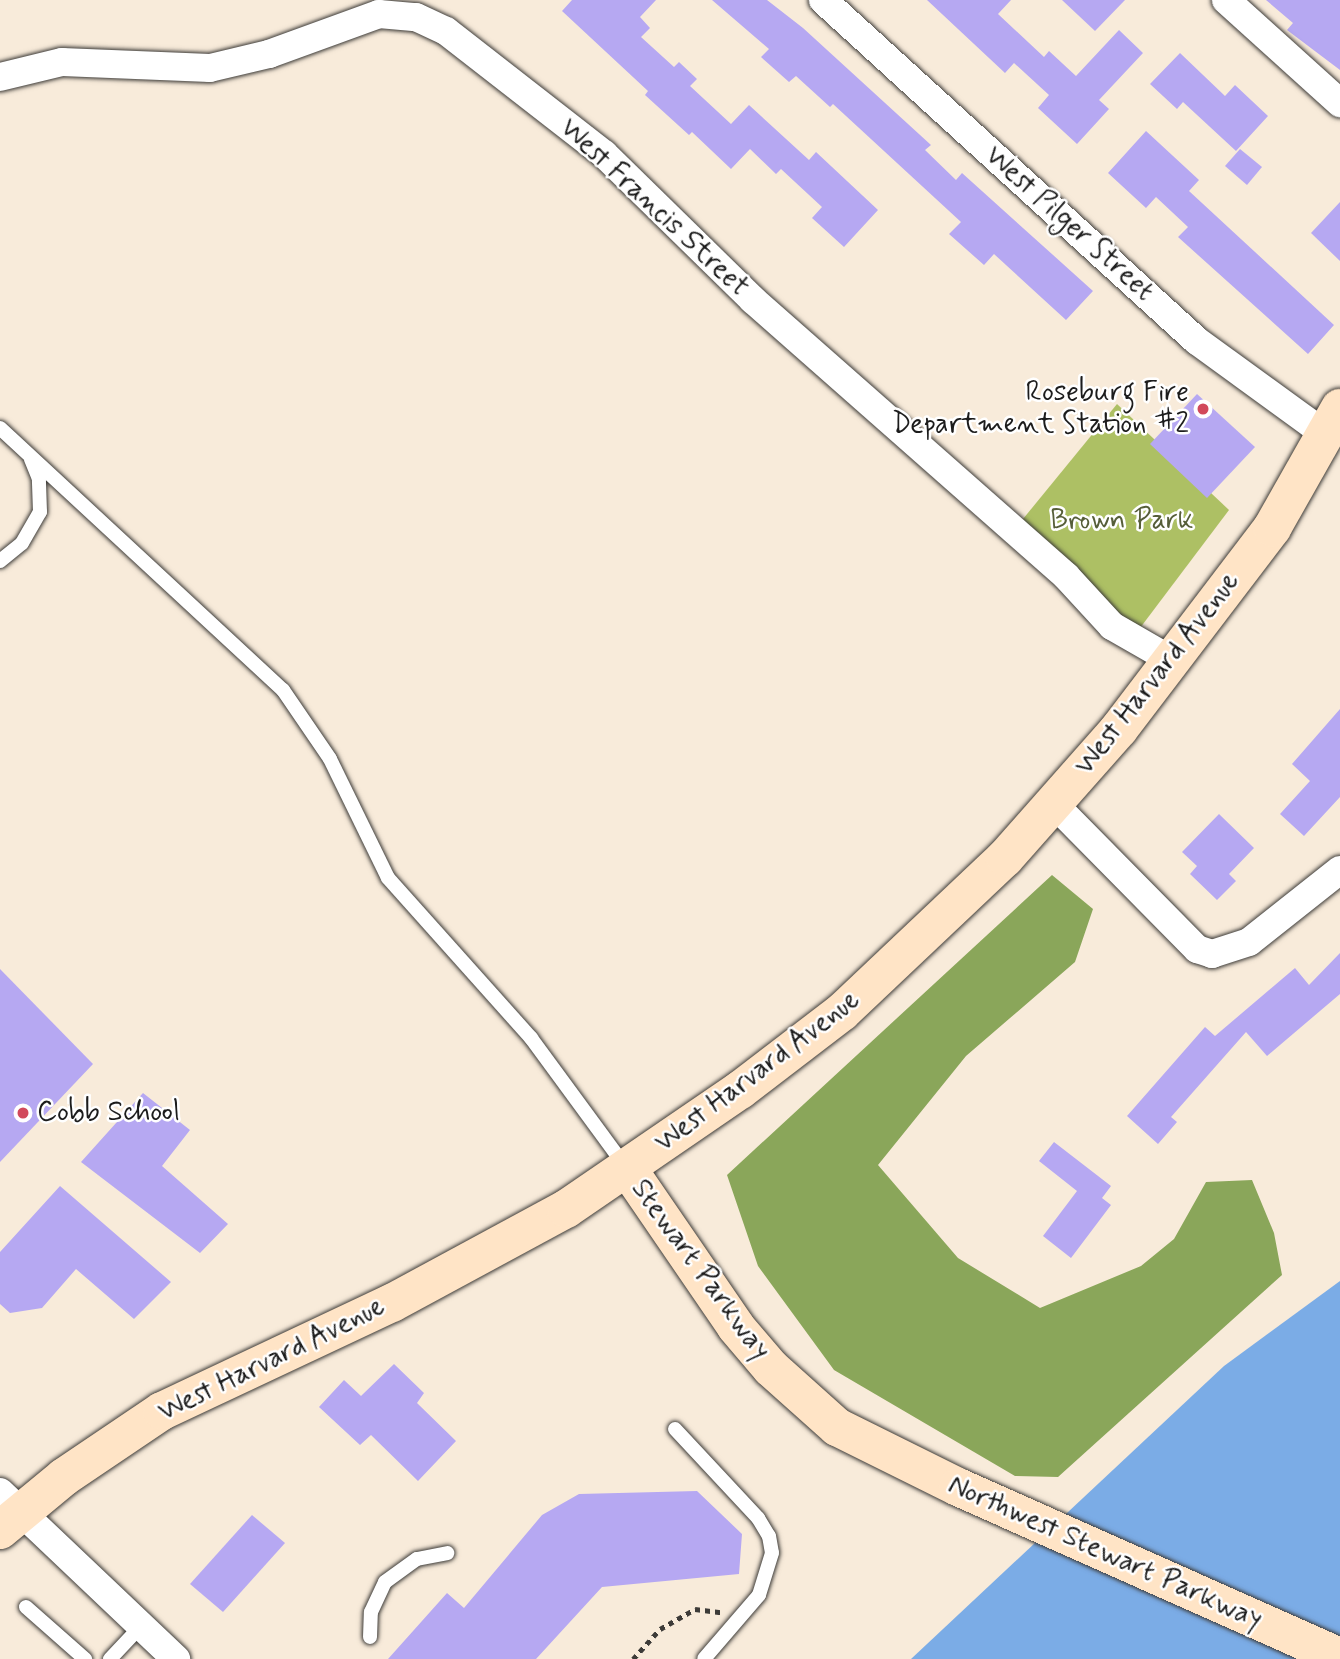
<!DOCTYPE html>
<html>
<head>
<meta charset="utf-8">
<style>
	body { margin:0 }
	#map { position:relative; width:1340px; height:1659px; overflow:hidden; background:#f8ebda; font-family:Mynerve,sans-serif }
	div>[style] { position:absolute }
	.green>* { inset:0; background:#adc064 }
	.forest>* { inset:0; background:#8aa65a }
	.water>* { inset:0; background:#7bace6 }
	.building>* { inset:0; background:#b6a8f2 }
	.path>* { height:4.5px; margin-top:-2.25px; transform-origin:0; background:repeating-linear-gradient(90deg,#3d3b38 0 5px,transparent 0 10px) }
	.roads { filter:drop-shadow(0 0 2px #3d3b38) drop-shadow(0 0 2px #3d3b38) }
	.service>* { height:14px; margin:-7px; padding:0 7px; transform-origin:7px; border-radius:7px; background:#fff }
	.minor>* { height:28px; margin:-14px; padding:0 14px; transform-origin:14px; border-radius:14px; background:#fff }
	.secondary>* { height:38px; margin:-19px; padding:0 19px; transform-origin:19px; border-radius:19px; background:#ffe4c6 }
	.dots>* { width:19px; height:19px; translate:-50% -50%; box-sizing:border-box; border:4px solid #fff; border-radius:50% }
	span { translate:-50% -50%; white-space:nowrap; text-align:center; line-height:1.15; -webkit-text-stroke:5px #fff; paint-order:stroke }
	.street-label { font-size:28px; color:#1c1c1c }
	.poi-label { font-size:28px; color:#1c1c1c }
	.right { translate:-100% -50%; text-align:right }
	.left { translate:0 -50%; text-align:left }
	.park-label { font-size:28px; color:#565e39 }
</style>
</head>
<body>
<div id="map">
	<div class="green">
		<i style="clip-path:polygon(1117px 404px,1229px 510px,1131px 640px,1014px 530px)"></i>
	</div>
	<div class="forest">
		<i style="clip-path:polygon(1052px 875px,1093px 909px,1075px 962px,966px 1056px,878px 1165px,958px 1258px,1040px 1308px,1141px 1266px,1174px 1239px,1206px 1182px,1252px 1180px,1274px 1233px,1282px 1275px,1058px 1477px,1015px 1476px,834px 1370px,758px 1266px,727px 1175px)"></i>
	</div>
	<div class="water">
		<i style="clip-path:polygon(1340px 1281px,1340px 1659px,911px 1659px,1224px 1366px)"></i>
	</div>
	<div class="building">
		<i style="clip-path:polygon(572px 0,656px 0,640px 17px,650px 28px,641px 37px,674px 67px,679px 62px,697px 79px,690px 86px,731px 124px,749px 105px,809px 160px,816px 152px,878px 210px,844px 247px,812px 218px,822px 207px,781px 169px,776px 174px,750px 149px,731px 169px,692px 132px,689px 135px,645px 95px,648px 91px,562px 11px)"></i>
		<i style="clip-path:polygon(712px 0,767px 0,803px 28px,931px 145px,925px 150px,956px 180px,962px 173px,1093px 291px,1066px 320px,994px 254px,984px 265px,949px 234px,961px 222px,833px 104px,830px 107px,796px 76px,789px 82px,761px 57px,769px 49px)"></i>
		<i style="clip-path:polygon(927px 0,1011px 0,998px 14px,1044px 57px,1049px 51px,1076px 76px,1119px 30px,1143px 53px,1099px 100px,1109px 109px,1077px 144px,1038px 108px,1049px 95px,1014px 63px,1005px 73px)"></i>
		<i style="clip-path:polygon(1062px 0,1125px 0,1095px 31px)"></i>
		<i style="clip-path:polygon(1266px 0,1340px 0,1340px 70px,1287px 30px,1293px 23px)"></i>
		<i style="clip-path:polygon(1180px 53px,1225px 96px,1235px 85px,1268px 116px,1236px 151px,1183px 102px,1177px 109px,1150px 84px)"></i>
		<i style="clip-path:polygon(1146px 131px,1199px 180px,1189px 191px,1334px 325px,1308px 354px,1178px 237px,1188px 227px,1156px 197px,1146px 208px,1108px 173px)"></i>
		<i style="clip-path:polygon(1240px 149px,1262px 167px,1247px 185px,1225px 166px)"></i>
		<i style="clip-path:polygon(1340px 202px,1340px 261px,1311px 233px)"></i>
		<i style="clip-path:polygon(1197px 394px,1255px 447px,1207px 498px,1150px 444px)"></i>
		<i style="clip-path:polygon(1340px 709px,1340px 797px,1304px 836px,1280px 814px,1310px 781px,1292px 764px)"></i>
		<i style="clip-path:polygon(1219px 814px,1254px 848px,1229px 874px,1236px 881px,1217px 900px,1190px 874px,1197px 866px,1182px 852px)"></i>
		<i style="clip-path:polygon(1340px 953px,1340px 994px,1267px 1056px,1246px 1032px,1171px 1117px,1177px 1122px,1158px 1144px,1127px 1116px,1205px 1027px,1215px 1036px,1295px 968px,1309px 985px)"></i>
		<i style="clip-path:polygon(0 969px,93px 1064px,0 1162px)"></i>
		<i style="clip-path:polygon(143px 1093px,190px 1130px,162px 1166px,228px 1224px,200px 1253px,81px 1162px)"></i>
		<i style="clip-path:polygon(1054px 1142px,1111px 1186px,1102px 1198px,1111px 1205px,1071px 1258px,1043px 1236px,1077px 1191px,1039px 1161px)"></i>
		<i style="clip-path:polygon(60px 1186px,171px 1282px,134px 1319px,76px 1269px,42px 1308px,10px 1313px,0 1304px,0 1252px)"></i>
		<i style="clip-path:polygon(394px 1364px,424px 1393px,417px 1403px,456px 1441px,418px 1481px,371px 1435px,360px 1445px,319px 1407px,344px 1380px,361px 1396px)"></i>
		<i style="clip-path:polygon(697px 1491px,742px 1534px,739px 1574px,602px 1587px,536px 1659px,388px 1659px,447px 1593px,464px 1608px,542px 1515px,579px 1494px)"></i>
		<i style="clip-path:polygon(252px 1515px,285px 1543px,223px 1612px,190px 1584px)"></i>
	</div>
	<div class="path">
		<i style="left:633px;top:1659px;width:40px;rotate:-48deg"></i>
		<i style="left:660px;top:1629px;width:40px;rotate:-29.7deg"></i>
		<i style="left:695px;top:1609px;width:26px;rotate:7deg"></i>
	</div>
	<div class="roads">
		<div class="service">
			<i style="left:0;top:428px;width:386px;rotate:42.8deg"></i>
			<i style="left:283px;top:690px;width:83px;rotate:55.7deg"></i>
			<i style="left:330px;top:759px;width:132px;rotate:64deg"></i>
			<i style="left:388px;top:878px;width:215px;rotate:48.2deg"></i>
			<i style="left:531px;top:1038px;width:159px;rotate:53.7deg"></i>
			<i style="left:0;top:561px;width:28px;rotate:-39deg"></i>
			<i style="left:22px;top:543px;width:36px;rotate:-60deg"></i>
			<i style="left:40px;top:512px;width:33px;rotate:-92deg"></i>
			<i style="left:39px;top:479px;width:22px;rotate:-112deg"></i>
			<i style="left:675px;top:1429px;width:122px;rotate:47deg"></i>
			<i style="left:758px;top:1518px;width:21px;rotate:59deg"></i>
			<i style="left:769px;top:1536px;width:17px;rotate:80deg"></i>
			<i style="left:772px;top:1553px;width:44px;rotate:107.2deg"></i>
			<i style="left:759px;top:1595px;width:84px;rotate:130.7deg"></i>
			<i style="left:26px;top:1607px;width:79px;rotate:41.4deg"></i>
			<i style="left:370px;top:1637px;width:25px;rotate:-88deg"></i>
			<i style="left:371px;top:1612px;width:33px;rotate:-65deg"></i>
			<i style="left:385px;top:1582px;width:39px;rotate:-36deg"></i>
			<i style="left:417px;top:1559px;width:31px;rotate:-11deg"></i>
			<i style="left:110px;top:1659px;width:45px;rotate:-46.8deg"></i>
		</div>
		<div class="minor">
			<i style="left:823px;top:0;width:506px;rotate:42.36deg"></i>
			<i style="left:1197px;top:341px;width:158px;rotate:36deg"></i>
			<i style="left:1226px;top:0;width:154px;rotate:42.1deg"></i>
			<i style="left:0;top:77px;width:64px;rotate:-13.6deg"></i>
			<i style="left:62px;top:62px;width:148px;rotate:2.3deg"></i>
			<i style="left:210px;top:68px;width:61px;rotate:-13.3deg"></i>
			<i style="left:269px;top:54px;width:117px;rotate:-20deg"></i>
			<i style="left:379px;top:14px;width:37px;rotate:5deg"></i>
			<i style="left:416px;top:17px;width:33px;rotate:25deg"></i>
			<i style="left:446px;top:31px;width:200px;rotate:37.9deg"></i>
			<i style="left:604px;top:154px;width:209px;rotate:44.4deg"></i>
			<i style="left:753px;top:300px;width:417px;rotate:41.4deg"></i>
			<i style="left:1066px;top:576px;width:68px;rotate:47.4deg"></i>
			<i style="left:1112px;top:626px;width:70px;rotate:29.8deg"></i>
			<i style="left:1054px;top:804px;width:204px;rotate:45.4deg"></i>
			<i style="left:1197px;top:949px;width:16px;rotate:18deg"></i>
			<i style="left:1212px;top:954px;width:39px;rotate:-18deg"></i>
			<i style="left:1249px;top:942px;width:116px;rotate:-38.4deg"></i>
			<i style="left:0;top:1492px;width:243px;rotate:43.5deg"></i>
		</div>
		<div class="secondary">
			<i style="left:628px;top:1169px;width:191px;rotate:55.6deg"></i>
			<i style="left:736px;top:1327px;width:54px;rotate:49.5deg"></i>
			<i style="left:771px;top:1368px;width:89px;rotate:41.8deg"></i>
			<i style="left:837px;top:1427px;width:135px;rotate:26.4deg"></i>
			<i style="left:958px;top:1487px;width:418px;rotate:24deg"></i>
			<i style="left:0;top:1530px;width:83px;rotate:-39.6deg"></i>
			<i style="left:64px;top:1477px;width:118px;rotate:-34deg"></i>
			<i style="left:162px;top:1411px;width:254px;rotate:-25.2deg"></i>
			<i style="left:392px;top:1303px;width:198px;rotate:-28.4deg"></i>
			<i style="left:566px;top:1209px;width:211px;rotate:-34.4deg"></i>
			<i style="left:740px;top:1090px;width:128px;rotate:-37.4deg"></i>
			<i style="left:842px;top:1012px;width:224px;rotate:-43.4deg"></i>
			<i style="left:1005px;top:858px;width:172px;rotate:-48.5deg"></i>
			<i style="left:1119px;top:729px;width:253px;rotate:-52.7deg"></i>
			<i style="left:1272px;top:528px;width:138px;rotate:-60.5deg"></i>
		</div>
	</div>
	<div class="dots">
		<i style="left:1203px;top:409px;background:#d1495b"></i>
		<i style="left:23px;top:1113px;background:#d1495b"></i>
	</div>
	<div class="street-label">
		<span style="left:654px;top:208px;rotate:43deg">West Francis Street</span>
		<span style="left:1069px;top:224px;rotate:42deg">West Pilger Street</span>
		<span style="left:1158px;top:674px;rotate:-52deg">West Harvard Avenue</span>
		<span style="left:758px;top:1072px;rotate:-37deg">West Harvard Avenue</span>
		<span style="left:700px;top:1270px;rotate:54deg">Stewart Parkway</span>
		<span style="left:272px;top:1360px;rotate:-26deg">West Harvard Avenue</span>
		<span style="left:1105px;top:1553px;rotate:24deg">Northwest Stewart Parkway</span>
	</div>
	<div class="poi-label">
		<span class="right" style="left:1189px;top:409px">Roseburg Fire<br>Department Station #2</span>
		<span class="left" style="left:37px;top:1113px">Cobb School</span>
	</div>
	<div class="park-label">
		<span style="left:1122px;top:521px">Brown Park</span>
	</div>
</div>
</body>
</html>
